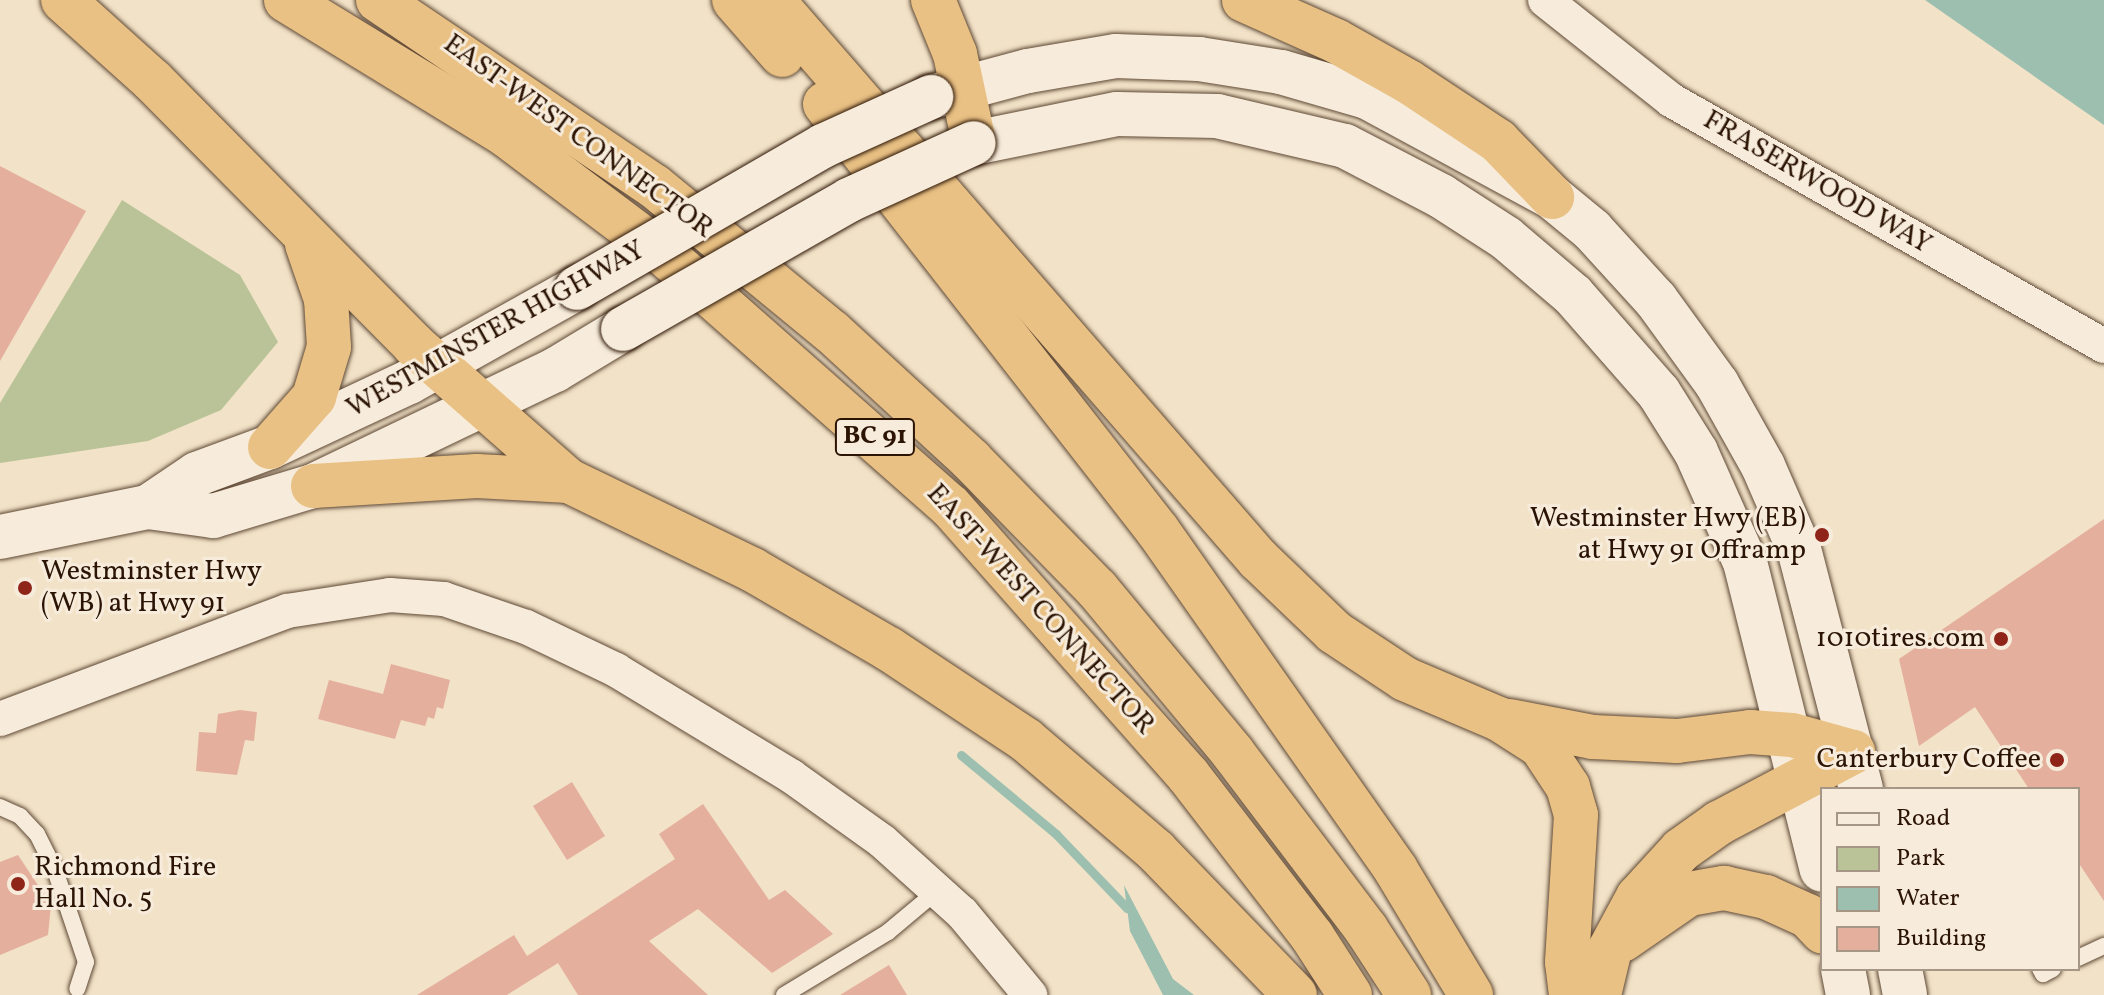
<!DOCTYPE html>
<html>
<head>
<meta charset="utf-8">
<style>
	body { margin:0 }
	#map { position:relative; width:2104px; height:995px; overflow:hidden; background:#f2e2c7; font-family:Vollkorn,serif }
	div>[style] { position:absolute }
	.green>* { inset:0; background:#b9c397 }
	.water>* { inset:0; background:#9cbfb0 }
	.stream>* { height:9px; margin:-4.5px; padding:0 4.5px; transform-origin:4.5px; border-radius:4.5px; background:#9cbfb0 }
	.building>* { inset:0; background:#e4af9d }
	.roads { filter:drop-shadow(0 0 2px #5e4835) drop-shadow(0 0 2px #5e4835) }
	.service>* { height:16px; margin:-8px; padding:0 8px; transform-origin:8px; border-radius:8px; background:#f7ecdb }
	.minor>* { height:34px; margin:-17px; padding:0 17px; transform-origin:17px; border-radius:17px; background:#f7ecdb }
	.secondary>* { height:44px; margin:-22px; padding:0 22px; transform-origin:22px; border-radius:22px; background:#f7ecdb }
	.motorway>* { height:44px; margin:-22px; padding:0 22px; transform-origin:22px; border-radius:22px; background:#e9c184 }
	.bridges { filter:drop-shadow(0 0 2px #2c1404) drop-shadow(0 0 2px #2c1404) }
	.secondary-bridge>* { height:44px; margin:-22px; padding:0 22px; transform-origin:22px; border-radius:22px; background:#f7ecdb }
	.dots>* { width:22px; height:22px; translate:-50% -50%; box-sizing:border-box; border:4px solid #f7ecdb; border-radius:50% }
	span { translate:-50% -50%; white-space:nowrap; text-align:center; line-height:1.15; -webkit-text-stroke:6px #f7ecdb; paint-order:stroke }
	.shield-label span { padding:2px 6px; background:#f7ecdb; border:2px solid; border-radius:6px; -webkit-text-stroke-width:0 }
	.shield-label { font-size:26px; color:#2c1404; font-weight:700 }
	.street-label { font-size:28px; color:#2c1404 }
	.poi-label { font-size:28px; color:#2c1404 }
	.right { translate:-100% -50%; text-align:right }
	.left { translate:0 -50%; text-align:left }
	.legend { position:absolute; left:1820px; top:787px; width:260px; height:184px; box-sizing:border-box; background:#f7ecdb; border:2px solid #a69685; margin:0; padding:10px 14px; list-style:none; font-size:24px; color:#2c1404 }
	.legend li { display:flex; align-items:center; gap:16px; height:40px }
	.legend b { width:40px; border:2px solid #a69685 }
</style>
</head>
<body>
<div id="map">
	<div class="green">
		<i style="clip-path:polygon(122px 200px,240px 275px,278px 342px,221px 410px,148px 441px,0 463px,0 403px)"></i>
	</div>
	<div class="water">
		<i style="clip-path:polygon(1925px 0,2104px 0,2104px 125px)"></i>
		<i style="clip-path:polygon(1124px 885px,1173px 979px,1194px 995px,1163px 995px,1130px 931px)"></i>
	</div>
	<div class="stream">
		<i style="left:961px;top:755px;width:124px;rotate:39.7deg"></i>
		<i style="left:1056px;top:834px;width:103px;rotate:46.2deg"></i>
	</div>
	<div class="building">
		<i style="clip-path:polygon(0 166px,86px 211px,0 361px)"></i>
		<i style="clip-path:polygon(2104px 519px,2104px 901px,2078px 862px,2078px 789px,2029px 789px,1975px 707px,1919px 746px,1899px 659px)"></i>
		<i style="clip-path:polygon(391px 664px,450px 680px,443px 709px,437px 707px,434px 719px,428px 717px,425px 726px,401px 720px,395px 739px,318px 719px,329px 680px,383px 694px)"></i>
		<i style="clip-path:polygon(240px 710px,257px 712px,254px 741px,245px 740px,237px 775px,196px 771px,199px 732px,216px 733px,218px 714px)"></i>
		<i style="clip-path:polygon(572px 782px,605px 836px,567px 860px,533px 806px)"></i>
		<i style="clip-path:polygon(703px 804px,769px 900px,785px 890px,833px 934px,772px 973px,698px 909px,649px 941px,708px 995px,578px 995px,558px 963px,507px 995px,417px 995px,514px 935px,527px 956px,675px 859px,659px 834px)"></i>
		<i style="clip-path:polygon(18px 855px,51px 905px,48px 935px,0 955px,0 862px)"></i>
		<i style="clip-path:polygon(889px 965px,907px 995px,840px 995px)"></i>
	</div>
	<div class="roads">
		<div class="service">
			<i style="left:0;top:807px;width:22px;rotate:24deg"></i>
			<i style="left:20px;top:816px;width:25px;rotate:47deg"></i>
			<i style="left:37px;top:834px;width:40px;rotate:63.4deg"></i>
			<i style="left:55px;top:870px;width:97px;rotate:71.4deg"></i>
			<i style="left:86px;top:962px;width:28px;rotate:108deg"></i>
			<i style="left:2078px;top:958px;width:29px;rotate:-25deg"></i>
			<i style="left:2040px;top:969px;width:6px;rotate:59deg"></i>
			<i style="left:2043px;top:974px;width:11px;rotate:-27deg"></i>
			<i style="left:784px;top:995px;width:122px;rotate:-31.2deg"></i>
			<i style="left:888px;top:932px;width:64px;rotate:-39.9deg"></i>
		</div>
		<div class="minor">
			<i style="left:1545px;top:0;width:161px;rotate:38.4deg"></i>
			<i style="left:1671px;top:100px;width:498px;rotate:29.6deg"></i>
			<i style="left:0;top:719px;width:307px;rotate:-20.6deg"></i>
			<i style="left:287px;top:611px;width:104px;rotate:-8.8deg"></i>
			<i style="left:390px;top:595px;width:54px;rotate:4.2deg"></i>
			<i style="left:444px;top:599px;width:87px;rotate:18.9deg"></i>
			<i style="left:526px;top:627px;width:100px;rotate:25.5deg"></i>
			<i style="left:616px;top:670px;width:205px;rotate:31.2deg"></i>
			<i style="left:791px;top:776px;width:112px;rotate:35.5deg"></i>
			<i style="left:882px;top:841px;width:108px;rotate:42deg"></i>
			<i style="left:962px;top:913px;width:107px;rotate:50.3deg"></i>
		</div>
		<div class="secondary">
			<i style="left:931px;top:97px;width:100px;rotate:-15deg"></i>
			<i style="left:1028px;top:71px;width:89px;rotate:-9.7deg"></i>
			<i style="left:1116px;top:56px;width:83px;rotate:2.1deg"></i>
			<i style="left:1199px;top:59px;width:83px;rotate:9deg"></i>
			<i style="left:1281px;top:72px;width:90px;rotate:16.2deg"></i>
			<i style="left:1367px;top:97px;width:210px;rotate:28.4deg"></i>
			<i style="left:1552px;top:197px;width:52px;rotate:39.5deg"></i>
			<i style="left:1592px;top:230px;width:95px;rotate:47.6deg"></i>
			<i style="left:1656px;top:300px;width:104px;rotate:54deg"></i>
			<i style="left:1717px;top:384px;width:94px;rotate:60.7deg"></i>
			<i style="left:1763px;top:466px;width:90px;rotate:66.6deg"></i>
			<i style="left:1799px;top:549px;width:248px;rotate:75.5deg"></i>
			<i style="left:974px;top:143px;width:146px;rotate:-11.5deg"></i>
			<i style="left:1117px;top:114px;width:100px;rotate:1.1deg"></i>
			<i style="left:1217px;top:116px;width:131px;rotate:13.2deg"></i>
			<i style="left:1345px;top:146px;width:108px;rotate:27.5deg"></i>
			<i style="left:1441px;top:196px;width:77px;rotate:32.9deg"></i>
			<i style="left:1506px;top:238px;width:88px;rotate:40.4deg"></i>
			<i style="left:1573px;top:295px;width:130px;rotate:48.7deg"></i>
			<i style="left:1659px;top:393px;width:70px;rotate:57.9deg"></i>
			<i style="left:1696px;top:452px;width:120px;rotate:66deg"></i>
			<i style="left:1745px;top:562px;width:317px;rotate:76deg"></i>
			<i style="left:148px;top:507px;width:59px;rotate:-34deg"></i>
			<i style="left:197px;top:474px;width:78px;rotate:-20.3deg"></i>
			<i style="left:270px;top:447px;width:153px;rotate:-25.1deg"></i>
			<i style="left:409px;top:382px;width:193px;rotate:-29.2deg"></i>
			<i style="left:0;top:537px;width:151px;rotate:-11.5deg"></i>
			<i style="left:148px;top:507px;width:66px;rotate:7.9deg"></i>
			<i style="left:213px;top:516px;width:104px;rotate:-16.7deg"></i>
			<i style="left:313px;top:486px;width:268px;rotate:-25.6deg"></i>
			<i style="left:555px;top:370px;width:79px;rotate:-31.1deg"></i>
			<i style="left:1843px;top:969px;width:26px;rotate:79deg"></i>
			<i style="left:1900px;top:969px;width:26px;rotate:79deg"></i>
		</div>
		<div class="motorway">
			<i style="left:63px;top:0;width:120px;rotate:42deg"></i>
			<i style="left:152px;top:80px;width:373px;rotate:45.3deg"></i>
			<i style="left:414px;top:345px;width:206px;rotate:41.3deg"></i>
			<i style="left:569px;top:481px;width:204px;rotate:25.8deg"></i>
			<i style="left:753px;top:570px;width:157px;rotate:30.2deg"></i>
			<i style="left:889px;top:649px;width:164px;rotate:33.6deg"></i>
			<i style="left:1026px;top:740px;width:171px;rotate:40.5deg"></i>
			<i style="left:1156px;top:851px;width:200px;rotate:46deg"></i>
			<i style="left:286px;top:0;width:258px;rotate:31.5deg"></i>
			<i style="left:506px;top:135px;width:199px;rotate:37deg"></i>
			<i style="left:665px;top:255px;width:380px;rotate:41.4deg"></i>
			<i style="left:950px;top:506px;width:359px;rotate:48.5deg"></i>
			<i style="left:1188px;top:775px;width:203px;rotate:52.4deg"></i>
			<i style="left:1312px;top:936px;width:70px;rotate:57.2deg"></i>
			<i style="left:378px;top:0;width:333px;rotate:34deg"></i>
			<i style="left:654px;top:186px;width:230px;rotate:39.4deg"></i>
			<i style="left:832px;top:332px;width:189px;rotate:42.6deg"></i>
			<i style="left:971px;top:460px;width:180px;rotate:45.7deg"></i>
			<i style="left:1097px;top:589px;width:213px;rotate:50.3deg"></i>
			<i style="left:1233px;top:753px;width:221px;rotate:52.9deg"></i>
			<i style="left:1366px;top:929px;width:79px;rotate:56.9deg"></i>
			<i style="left:734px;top:0;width:73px;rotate:48.9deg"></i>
			<i style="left:772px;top:0;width:741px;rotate:49deg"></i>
			<i style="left:1258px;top:559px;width:105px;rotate:43.8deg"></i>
			<i style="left:1334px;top:632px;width:85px;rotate:33.5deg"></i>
			<i style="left:1405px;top:679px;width:102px;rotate:23.1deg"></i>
			<i style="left:1499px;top:719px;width:50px;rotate:32.7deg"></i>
			<i style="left:1541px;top:746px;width:49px;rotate:56.6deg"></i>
			<i style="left:1568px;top:787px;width:29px;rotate:74deg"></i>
			<i style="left:1576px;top:815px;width:147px;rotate:93.5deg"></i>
			<i style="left:1567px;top:962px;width:33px;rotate:83deg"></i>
			<i style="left:933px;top:0;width:58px;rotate:67.8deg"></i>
			<i style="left:955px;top:54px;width:91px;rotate:77.9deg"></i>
			<i style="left:1244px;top:0;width:101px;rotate:24deg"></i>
			<i style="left:1336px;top:41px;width:84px;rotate:29.3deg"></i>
			<i style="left:1409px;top:82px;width:107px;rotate:33.5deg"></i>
			<i style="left:1498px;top:141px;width:78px;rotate:46deg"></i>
			<i style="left:825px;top:104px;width:541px;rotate:52.05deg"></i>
			<i style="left:1158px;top:531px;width:414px;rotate:54.9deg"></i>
			<i style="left:1396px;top:870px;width:146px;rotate:59deg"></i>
			<i style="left:270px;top:447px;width:67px;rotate:-48.7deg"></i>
			<i style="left:314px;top:397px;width:52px;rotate:-73.3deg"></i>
			<i style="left:329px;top:347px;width:48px;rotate:-93.6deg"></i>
			<i style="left:326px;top:299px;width:58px;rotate:-109.1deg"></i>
			<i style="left:313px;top:486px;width:164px;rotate:-3.5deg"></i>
			<i style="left:477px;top:476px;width:92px;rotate:3.1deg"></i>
			<i style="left:1510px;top:721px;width:85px;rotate:10.9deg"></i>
			<i style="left:1593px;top:737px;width:84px;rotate:2.7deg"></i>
			<i style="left:1677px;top:741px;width:74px;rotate:-7deg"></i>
			<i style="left:1750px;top:732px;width:42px;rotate:4.1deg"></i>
			<i style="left:1792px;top:735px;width:63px;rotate:15.6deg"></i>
			<i style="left:1622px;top:940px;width:81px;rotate:-34.5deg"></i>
			<i style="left:1689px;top:894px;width:36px;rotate:-10deg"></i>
			<i style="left:1724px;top:888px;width:43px;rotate:12.1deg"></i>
			<i style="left:1766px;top:897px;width:46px;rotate:24.3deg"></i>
			<i style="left:1808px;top:916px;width:21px;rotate:47deg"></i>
			<i style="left:1599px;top:995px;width:47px;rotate:-76.6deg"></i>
			<i style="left:1610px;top:949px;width:59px;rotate:-61.7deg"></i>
			<i style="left:1638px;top:897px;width:64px;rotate:-47.5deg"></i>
			<i style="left:1681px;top:850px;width:47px;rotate:-35.4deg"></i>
			<i style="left:1719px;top:823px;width:152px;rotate:-27.9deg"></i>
		</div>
	</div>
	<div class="bridges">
		<div class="secondary-bridge">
			<i style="left:577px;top:288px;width:284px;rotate:-30deg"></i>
			<i style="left:823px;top:146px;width:119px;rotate:-24.4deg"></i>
			<i style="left:623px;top:329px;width:260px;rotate:-29.7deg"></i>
			<i style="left:849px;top:200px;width:137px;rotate:-24.5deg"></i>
		</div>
	</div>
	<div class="dots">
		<i style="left:1822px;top:535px;background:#8f2418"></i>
		<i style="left:25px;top:588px;background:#8f2418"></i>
		<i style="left:2001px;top:639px;background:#8f2418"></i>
		<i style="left:2057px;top:760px;background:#8f2418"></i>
		<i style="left:18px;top:884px;background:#8f2418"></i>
	</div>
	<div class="shield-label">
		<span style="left:875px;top:437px">BC 91</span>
	</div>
	<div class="street-label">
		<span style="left:578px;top:137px;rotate:36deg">EAST-WEST CONNECTOR</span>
		<span style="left:1817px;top:183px;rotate:30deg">FRASERWOOD WAY</span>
		<span style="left:496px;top:330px;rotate:-29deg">WESTMINSTER HIGHWAY</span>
		<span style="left:1040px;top:610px;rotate:48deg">EAST-WEST CONNECTOR</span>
	</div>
	<div class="poi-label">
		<span class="right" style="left:1806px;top:535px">Westminster Hwy (EB)<br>at Hwy 91 Offramp</span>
		<span class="left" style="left:41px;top:588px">Westminster Hwy<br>(WB) at Hwy 91</span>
		<span class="right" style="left:1985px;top:639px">1010tires.com</span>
		<span class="right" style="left:2041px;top:760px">Canterbury Coffee</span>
		<span class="left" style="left:34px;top:884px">Richmond Fire<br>Hall No. 5</span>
	</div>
	<ul class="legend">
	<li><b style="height:10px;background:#f7ecdb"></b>Road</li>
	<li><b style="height:22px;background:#b9c397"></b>Park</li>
	<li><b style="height:22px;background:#9cbfb0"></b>Water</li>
	<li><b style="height:22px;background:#e4af9d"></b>Building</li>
	</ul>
</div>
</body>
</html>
